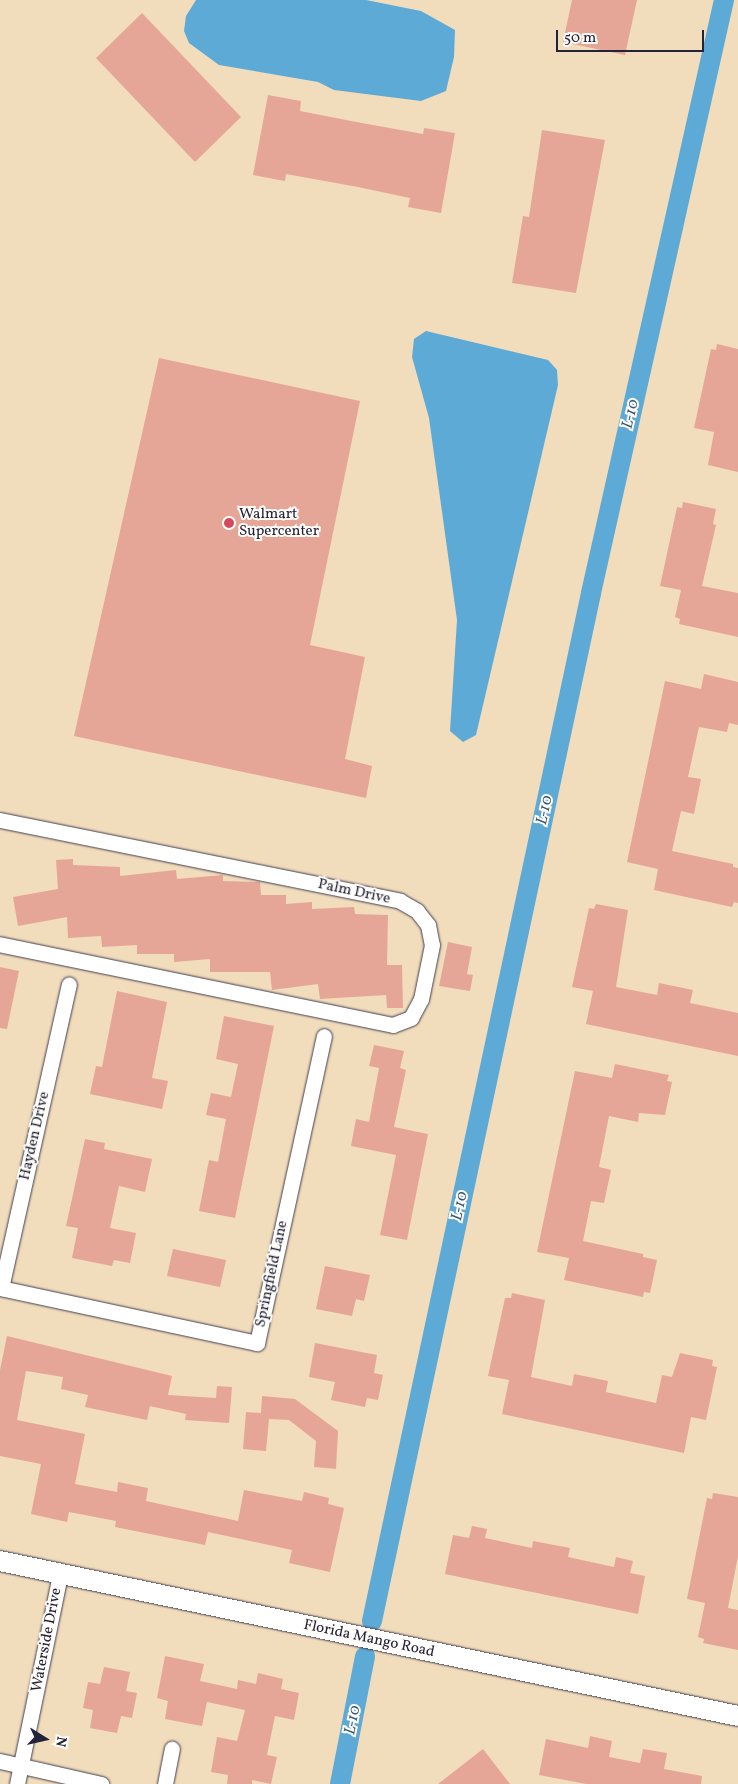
<!DOCTYPE html>
<html>
<head>
<meta charset="utf-8">
<style>
	body { margin:0 }
	#map { position:relative; width:738px; height:1784px; overflow:hidden; background:#f1dcbc; font-family:Vollkorn,serif }
	div>[style] { position:absolute }
	.water>* { inset:0; background:#5daad6 }
	.canal>* { height:20px; margin:-10px; padding:0 10px; transform-origin:10px; border-radius:10px; background:#5daad6 }
	.building>* { inset:0; background:#e6a697 }
	.roads { filter:drop-shadow(0 0 1px #413e4e) drop-shadow(0 0 1px #413e4e) }
	.minor>* { height:15px; margin:-7.5px; padding:0 7.5px; transform-origin:7.5px; border-radius:7.5px; background:#fff }
	.tertiary>* { height:20px; margin:-10px; padding:0 10px; transform-origin:10px; border-radius:10px; background:#fff }
	.dots>* { width:14px; height:14px; translate:-50% -50%; box-sizing:border-box; border:2px solid #fdfcf7; border-radius:50% }
	span { translate:-50% -50%; white-space:nowrap; text-align:center; line-height:1.15; -webkit-text-stroke:4px #fdfcf7; paint-order:stroke }
	.poi-label { font-size:15px; color:#22223b }
	.left { translate:0 -50%; text-align:left }
	.street-label { font-size:15px; color:#22223b }
	.water-label { font-size:16px; color:#3a5879; font-style:italic }
	.north { position:absolute; left:20px; top:1714px; width:50px; height:50px; -webkit-text-stroke:4px #fdfcf7; paint-order:stroke; rotate:100deg; font-size:14px; font-weight:700; line-height:20px; text-align:center; color:#22223b }
	.north::after { content:''; display:block; margin:auto; width:18px; height:22px; background:#22223b; clip-path:polygon(50% 0,100% 100%,50% 72%,0 100%) }
	.scale { position:absolute; left:556px; top:30px; width:148px; height:22px; box-sizing:border-box; border:2px solid #22223b; border-top:0; padding-left:6px; font-size:15px; line-height:18px; white-space:nowrap; color:#22223b; -webkit-text-stroke:4px #fdfcf7; paint-order:stroke }
</style>
</head>
<body>
<div id="map">
	<div class="water">
		<i style="clip-path:polygon(196px 0,366px 0,421px 11px,455px 30px,454px 57px,446px 91px,421px 101px,334px 90px,318px 82px,219px 65px,189px 43px,184px 31px,186px 16px)"></i>
		<i style="clip-path:polygon(426px 331px,548px 360px,557px 370px,558px 385px,476px 735px,463px 742px,450px 731px,457px 620px,429px 418px,412px 357px,414px 339px)"></i>
	</div>
	<div class="canal">
		<i style="left:372px;top:1621px;width:1051px;rotate:-77.97deg"></i>
		<i style="left:591px;top:593px;width:608px;rotate:-77.36deg"></i>
		<i style="left:340px;top:1784px;width:130px;rotate:-78.9deg"></i>
	</div>
	<div class="building">
		<i style="clip-path:polygon(572px 0,637px 0,625px 55px,563px 42px)"></i>
		<i style="clip-path:polygon(142px 13px,241px 117px,195px 162px,96px 58px)"></i>
		<i style="clip-path:polygon(268px 95px,301px 101px,300px 111px,351px 121px,423px 134px,424px 128px,455px 133px,441px 213px,408px 207px,410px 198px,358px 187px,286px 174px,285px 181px,253px 175px)"></i>
		<i style="clip-path:polygon(542px 130px,605px 140px,576px 293px,512px 283px,523px 216px,529px 217px)"></i>
		<i style="clip-path:polygon(717px 344px,738px 349px,738px 472px,708px 465px,714px 432px,694px 428px,711px 349px,716px 350px)"></i>
		<i style="clip-path:polygon(159px 358px,360px 401px,310px 645px,365px 657px,345px 759px,372px 766px,366px 798px,74px 736px)"></i>
		<i style="clip-path:polygon(683px 502px,716px 509px,713px 524px,716px 525px,702px 586px,738px 593px,738px 637px,679px 624px,680px 619px,675px 617px,681px 590px,660px 586px,677px 507px,682px 508px)"></i>
		<i style="clip-path:polygon(704px 674px,738px 682px,738px 725px,729px 723px,727px 732px,699px 727px,688px 777px,701px 779px,694px 814px,681px 811px,672px 851px,733px 864px,733px 867px,738px 868px,738px 903px,734px 902px,732px 907px,654px 890px,658px 869px,627px 862px,665px 681px,701px 689px)"></i>
		<i style="clip-path:polygon(73px 859px,73px 865px,120px 867px,120px 876px,176px 870px,177px 879px,223px 875px,223px 881px,260px 882px,261px 895px,286px 895px,286px 904px,312px 902px,312px 909px,354px 907px,355px 914px,388px 915px,387px 965px,402px 965px,403px 1008px,387px 1008px,386px 995px,320px 999px,318px 984px,272px 990px,270px 972px,210px 972px,210px 959px,174px 962px,174px 954px,137px 954px,137px 945px,102px 947px,101px 936px,68px 938px,67px 917px,18px 926px,13px 897px,58px 889px,56px 860px)"></i>
		<i style="clip-path:polygon(596px 904px,628px 910px,616px 987px,657px 995px,659px 983px,693px 990px,690px 1003px,738px 1013px,738px 1056px,586px 1024px,593px 991px,572px 987px,589px 908px,594px 909px)"></i>
		<i style="clip-path:polygon(448px 942px,472px 947px,467px 974px,473px 975px,470px 991px,439px 986px)"></i>
		<i style="clip-path:polygon(0 967px,19px 971px,7px 1029px,0 1028px)"></i>
		<i style="clip-path:polygon(117px 991px,167px 1002px,152px 1078px,168px 1081px,162px 1109px,90px 1094px,96px 1066px,102px 1067px)"></i>
		<i style="clip-path:polygon(224px 1016px,274px 1026px,235px 1218px,199px 1211px,209px 1160px,218px 1162px,226px 1119px,206px 1115px,211px 1093px,231px 1097px,238px 1064px,216px 1059px)"></i>
		<i style="clip-path:polygon(374px 1045px,404px 1051px,400px 1068px,406px 1070px,394px 1127px,428px 1134px,407px 1240px,380px 1235px,396px 1155px,351px 1146px,356px 1119px,369px 1122px,379px 1068px,369px 1066px)"></i>
		<i style="clip-path:polygon(615px 1064px,669px 1075px,667px 1081px,672px 1082px,665px 1115px,639px 1113px,638px 1122px,609px 1116px,599px 1167px,611px 1170px,604px 1203px,591px 1201px,583px 1241px,643px 1254px,643px 1257px,657px 1260px,650px 1293px,644px 1292px,643px 1297px,564px 1280px,569px 1258px,537px 1252px,575px 1071px,612px 1078px)"></i>
		<i style="clip-path:polygon(85px 1139px,105px 1143px,104px 1149px,152px 1159px,145px 1192px,119px 1186px,110px 1228px,136px 1233px,130px 1263px,114px 1260px,112px 1266px,72px 1258px,78px 1228px,66px 1226px)"></i>
		<i style="clip-path:polygon(173px 1249px,226px 1260px,220px 1287px,167px 1276px)"></i>
		<i style="clip-path:polygon(325px 1266px,370px 1275px,364px 1301px,356px 1299px,352px 1316px,316px 1309px)"></i>
		<i style="clip-path:polygon(512px 1293px,545px 1300px,531px 1377px,572px 1386px,574px 1374px,608px 1381px,606px 1392px,656px 1403px,662px 1375px,672px 1377px,680px 1353px,713px 1360px,712px 1366px,717px 1367px,706px 1420px,691px 1417px,684px 1453px,502px 1414px,509px 1380px,488px 1376px,505px 1298px,511px 1298px)"></i>
		<i style="clip-path:polygon(7px 1336px,172px 1376px,168px 1395px,216px 1398px,217px 1386px,232px 1387px,229px 1423px,185px 1420px,186px 1414px,150px 1406px,147px 1420px,85px 1407px,88px 1395px,61px 1389px,63px 1377px,26px 1371px,17px 1420px,85px 1434px,75px 1484px,117px 1492px,118px 1482px,148px 1488px,146px 1501px,238px 1521px,244px 1490px,302px 1501px,304px 1492px,329px 1498px,328px 1504px,344px 1508px,330px 1572px,289px 1563px,292px 1550px,208px 1532px,205px 1545px,115px 1527px,116px 1521px,69px 1512px,67px 1522px,31px 1514px,41px 1464px,0 1456px,0 1370px)"></i>
		<i style="clip-path:polygon(315px 1343px,377px 1355px,374px 1373px,383px 1375px,378px 1400px,367px 1398px,365px 1407px,331px 1400px,335px 1382px,309px 1377px)"></i>
		<i style="clip-path:polygon(262px 1396px,295px 1399px,338px 1431px,336px 1469px,314px 1467px,316px 1441px,289px 1420px,269px 1419px,266px 1451px,243px 1449px,246px 1412px,261px 1413px)"></i>
		<i style="clip-path:polygon(713px 1493px,738px 1497px,738px 1556px,728px 1608px,738px 1610px,738px 1650px,703px 1643px,704px 1639px,698px 1637px,705px 1603px,687px 1599px,707px 1498px,712px 1499px)"></i>
		<i style="clip-path:polygon(472px 1526px,487px 1529px,485px 1538px,532px 1548px,533px 1541px,570px 1548px,568px 1557px,614px 1567px,616px 1557px,633px 1561px,630px 1573px,645px 1576px,638px 1614px,445px 1574px,453px 1535px,469px 1538px)"></i>
		<i style="clip-path:polygon(165px 1656px,204px 1664px,200px 1681px,237px 1689px,238px 1680px,256px 1684px,258px 1673px,283px 1679px,281px 1689px,299px 1693px,294px 1720px,275px 1716px,267px 1755px,277px 1757px,271px 1784px,252px 1780px,252px 1784px,227px 1784px,228px 1775px,211px 1772px,217px 1737px,237px 1741px,245px 1710px,207px 1702px,202px 1726px,165px 1719px,168px 1701px,157px 1698px)"></i>
		<i style="clip-path:polygon(104px 1667px,130px 1672px,126px 1691px,137px 1693px,132px 1718px,121px 1716px,117px 1733px,90px 1728px,93px 1710px,83px 1708px,88px 1682px,100px 1684px)"></i>
		<i style="clip-path:polygon(590px 1736px,612px 1741px,609px 1757px,640px 1763px,643px 1749px,667px 1753px,664px 1769px,702px 1776px,701px 1784px,586px 1784px,539px 1775px,546px 1739px,588px 1748px)"></i>
		<i style="clip-path:polygon(483px 1749px,510px 1784px,438px 1784px)"></i>
	</div>
	<div class="roads">
		<div class="minor">
			<i style="left:0;top:820px;width:408px;rotate:11.4deg"></i>
			<i style="left:400px;top:901px;width:20px;rotate:30deg"></i>
			<i style="left:417px;top:911px;width:18px;rotate:52deg"></i>
			<i style="left:428px;top:925px;width:20px;rotate:79deg"></i>
			<i style="left:432px;top:945px;width:55px;rotate:101.5deg"></i>
			<i style="left:421px;top:999px;width:21px;rotate:118deg"></i>
			<i style="left:411px;top:1018px;width:19px;rotate:159deg"></i>
			<i style="left:393px;top:1025px;width:401px;rotate:-168.4deg"></i>
			<i style="left:0;top:1288px;width:263px;rotate:12.1deg"></i>
			<i style="left:257px;top:1343px;width:314px;rotate:-77.7deg"></i>
			<i style="left:1px;top:1288px;width:311px;rotate:-77.4deg"></i>
			<i style="left:0;top:1761px;width:104px;rotate:12.8deg"></i>
			<i style="left:17px;top:1784px;width:214px;rotate:-78.4deg"></i>
			<i style="left:165px;top:1784px;width:36px;rotate:-79deg"></i>
		</div>
		<div class="tertiary">
			<i style="left:0;top:1561px;width:754px;rotate:11.86deg"></i>
		</div>
	</div>
	<div class="dots">
		<i style="left:229px;top:523px;background:#d1495b"></i>
	</div>
	<div class="poi-label">
		<span class="left" style="left:239px;top:523px">Walmart<br>Supercenter</span>
	</div>
	<div class="street-label">
		<span style="left:354px;top:892px;rotate:12deg">Palm Drive</span>
		<span style="left:35px;top:1136px;rotate:-77deg">Hayden Drive</span>
		<span style="left:272px;top:1274px;rotate:-78deg">Springfield Lane</span>
		<span style="left:369px;top:1639px;rotate:12deg">Florida Mango Road</span>
		<span style="left:47px;top:1640px;rotate:-79deg">Waterside Drive</span>
	</div>
	<div class="water-label">
		<span style="left:631px;top:414px;rotate:-77deg">L-10</span>
		<span style="left:545px;top:810px;rotate:-78deg">L-10</span>
		<span style="left:460px;top:1206px;rotate:-78deg">L-10</span>
		<span style="left:353px;top:1720px;rotate:-79deg">L-10</span>
	</div>
	<div class="north">N</div>
	<div class="scale">50 m</div>
</div>
</body>
</html>
